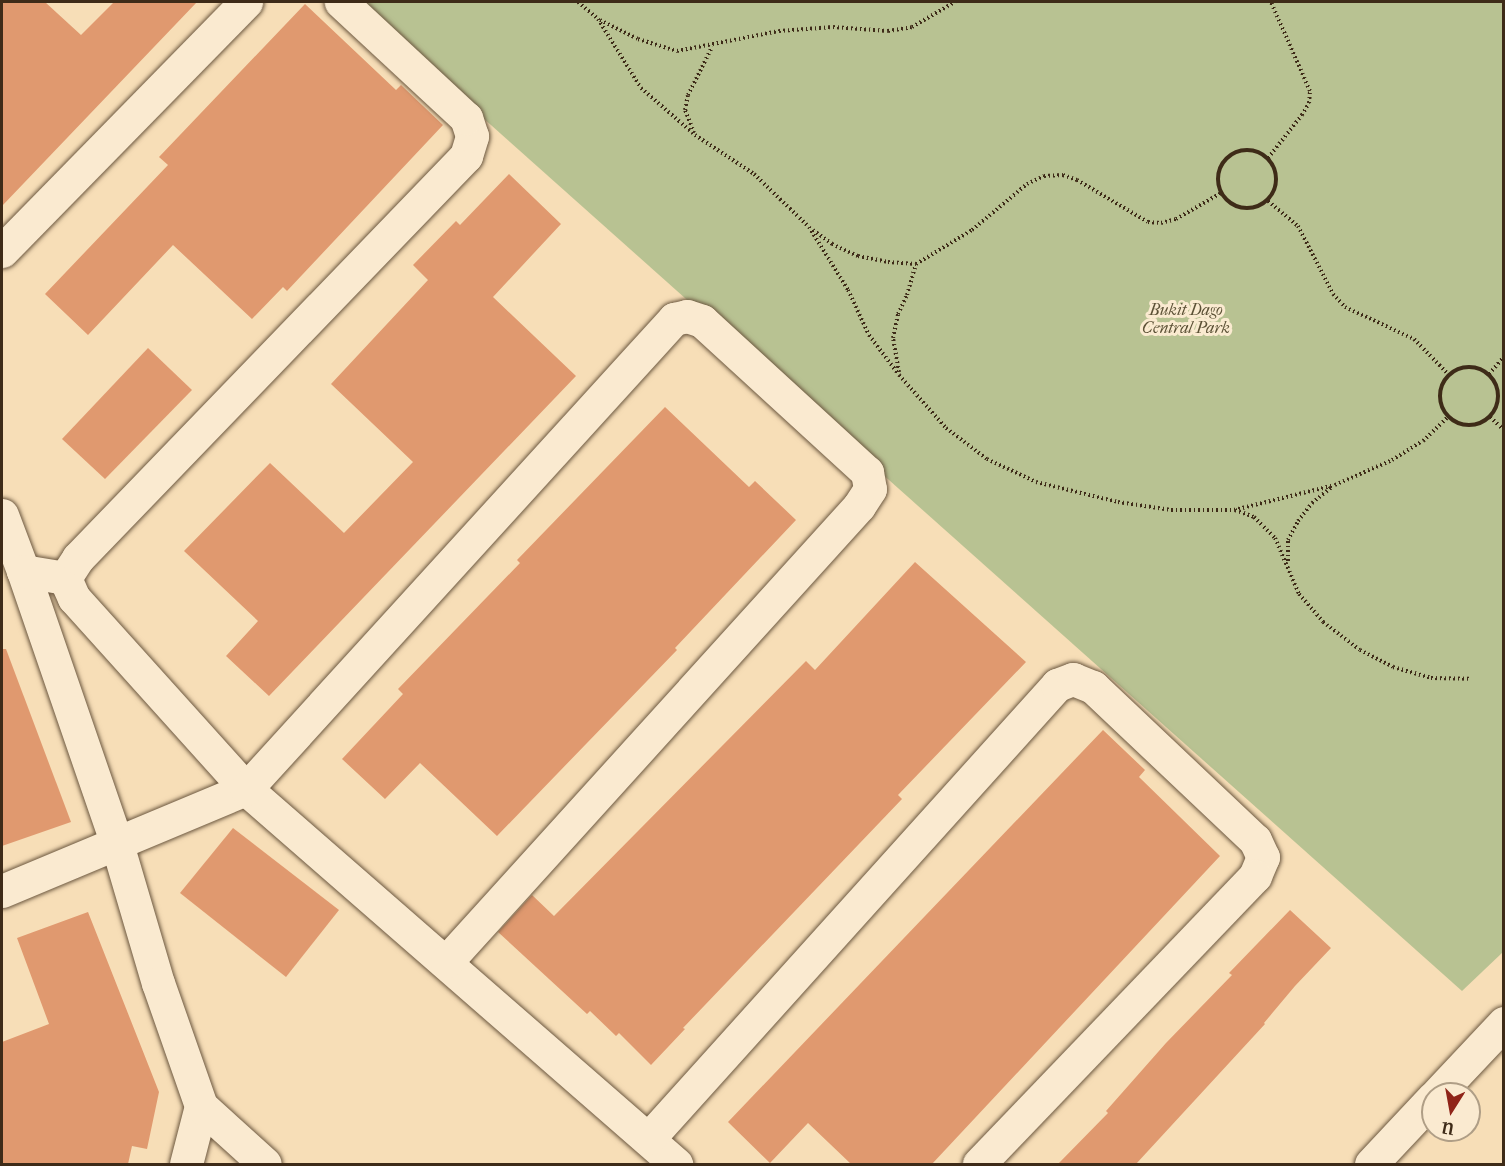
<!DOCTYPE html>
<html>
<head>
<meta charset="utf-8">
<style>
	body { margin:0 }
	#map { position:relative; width:1505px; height:1166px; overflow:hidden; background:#f7deb7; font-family:"IM FELL French Canon",serif }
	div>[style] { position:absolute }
	.green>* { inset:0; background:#b8c292 }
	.building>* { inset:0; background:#e0996f }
	.path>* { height:4px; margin-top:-2px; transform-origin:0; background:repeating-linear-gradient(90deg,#3e2b18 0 1.5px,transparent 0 4.5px) }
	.path>.ring { margin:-2px; padding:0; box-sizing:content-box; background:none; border:4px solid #3e2b18; border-radius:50% }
	.roads { filter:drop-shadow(0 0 2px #6c5840) drop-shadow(0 0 2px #6c5840) }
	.street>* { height:33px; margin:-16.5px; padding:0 16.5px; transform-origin:16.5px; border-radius:16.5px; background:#faead0 }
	span { translate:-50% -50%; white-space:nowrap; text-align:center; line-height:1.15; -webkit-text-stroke:6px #faead0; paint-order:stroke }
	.park-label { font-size:16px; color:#5c5136; font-style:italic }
	.frame { position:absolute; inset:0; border:3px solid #3e2b18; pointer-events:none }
	.north { position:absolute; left:1421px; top:1082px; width:60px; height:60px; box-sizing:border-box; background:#faead0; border:2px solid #af9e86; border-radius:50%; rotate:191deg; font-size:16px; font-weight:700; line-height:24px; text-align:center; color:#3e2b18 }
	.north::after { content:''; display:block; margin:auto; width:21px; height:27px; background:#8f2418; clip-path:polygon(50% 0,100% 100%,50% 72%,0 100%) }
</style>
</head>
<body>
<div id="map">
	<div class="green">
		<i style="clip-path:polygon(353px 2px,1503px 2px,1503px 952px,1462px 991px)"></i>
	</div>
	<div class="building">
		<i style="clip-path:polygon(2px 2px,45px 2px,81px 35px,114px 2px,197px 2px,2px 206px)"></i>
		<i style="clip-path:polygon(305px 4px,396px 90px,401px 85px,443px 125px,287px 291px,283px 287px,252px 319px,173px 245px,88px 335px,45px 294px,168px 165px,159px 157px)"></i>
		<i style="clip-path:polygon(509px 174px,561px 224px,493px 297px,576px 376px,269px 696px,226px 656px,258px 621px,184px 551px,270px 463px,344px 533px,413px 462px,331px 384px,428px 280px,413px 265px,456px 221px,460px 225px)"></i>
		<i style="clip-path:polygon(148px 348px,192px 390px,105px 479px,62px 439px)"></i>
		<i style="clip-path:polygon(665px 407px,749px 487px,755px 481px,796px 520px,675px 648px,677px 650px,497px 836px,420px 763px,385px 799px,342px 759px,403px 694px,398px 689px,520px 563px,517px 560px)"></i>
		<i style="clip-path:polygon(915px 562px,1026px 662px,898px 795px,902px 799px,683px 1028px,685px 1029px,651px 1065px,619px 1033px,616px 1036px,590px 1011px,587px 1014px,498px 932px,532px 895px,554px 916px,806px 661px,815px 670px)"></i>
		<i style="clip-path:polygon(2px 649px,6px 649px,71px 822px,2px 846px)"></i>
		<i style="clip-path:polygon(1103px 730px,1145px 770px,1139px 777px,1220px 856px,932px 1164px,851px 1164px,808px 1123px,770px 1163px,728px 1122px)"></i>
		<i style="clip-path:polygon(233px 828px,339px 910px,286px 977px,180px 893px)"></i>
		<i style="clip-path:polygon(1290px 910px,1331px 948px,1295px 986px,1264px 1023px,1265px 1024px,1136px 1164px,1058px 1164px,1108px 1113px,1106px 1111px,1166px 1043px,1232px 975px,1229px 973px)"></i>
		<i style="clip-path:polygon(88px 912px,159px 1092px,147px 1149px,132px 1146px,128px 1164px,2px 1164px,2px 1042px,49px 1024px,17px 938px)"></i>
	</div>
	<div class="path">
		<i style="left:578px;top:2px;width:26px;rotate:40deg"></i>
		<i style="left:598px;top:19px;width:81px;rotate:58.1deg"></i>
		<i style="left:641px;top:88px;width:72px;rotate:41deg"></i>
		<i style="left:695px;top:135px;width:71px;rotate:33.5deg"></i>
		<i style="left:754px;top:174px;width:76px;rotate:43.9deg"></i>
		<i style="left:809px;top:227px;width:74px;rotate:58.2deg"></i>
		<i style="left:848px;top:290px;width:50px;rotate:65deg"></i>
		<i style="left:869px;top:335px;width:50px;rotate:53.1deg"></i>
		<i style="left:899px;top:375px;width:71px;rotate:48.4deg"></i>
		<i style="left:946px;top:428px;width:51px;rotate:37.1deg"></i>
		<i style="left:987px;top:459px;width:54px;rotate:25.1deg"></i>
		<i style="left:1036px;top:482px;width:84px;rotate:13.7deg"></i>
		<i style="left:1118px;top:502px;width:54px;rotate:8.6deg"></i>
		<i style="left:1171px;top:510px;width:63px"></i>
		<i style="left:1234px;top:510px;width:104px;rotate:-13.9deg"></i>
		<i style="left:1335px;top:485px;width:62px;rotate:-23.7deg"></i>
		<i style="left:1392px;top:460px;width:36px;rotate:-32deg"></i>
		<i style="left:1423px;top:441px;width:35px;rotate:-44deg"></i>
		<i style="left:600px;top:20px;width:42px;rotate:26.6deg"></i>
		<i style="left:638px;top:39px;width:41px;rotate:17.1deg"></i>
		<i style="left:677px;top:51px;width:104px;rotate:-11.1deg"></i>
		<i style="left:779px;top:31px;width:54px;rotate:-4.2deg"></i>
		<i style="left:833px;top:27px;width:55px;rotate:4.2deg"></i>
		<i style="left:888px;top:31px;width:24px;rotate:-9deg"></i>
		<i style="left:912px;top:27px;width:50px;rotate:-30.2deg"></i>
		<i style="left:694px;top:133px;width:25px;rotate:-111deg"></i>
		<i style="left:685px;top:110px;width:15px;rotate:-79deg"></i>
		<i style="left:688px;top:95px;width:54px;rotate:-63.4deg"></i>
		<i class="ring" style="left:1218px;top:150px;width:54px;height:54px"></i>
		<i style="left:1268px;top:158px;width:55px;rotate:-51.7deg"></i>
		<i style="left:1302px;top:115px;width:14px;rotate:-60deg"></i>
		<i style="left:1309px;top:103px;width:12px;rotate:-85deg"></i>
		<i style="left:1310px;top:91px;width:97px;rotate:-113.7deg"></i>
		<i style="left:1268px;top:201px;width:39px;rotate:40deg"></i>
		<i style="left:1298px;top:226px;width:76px;rotate:62.8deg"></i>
		<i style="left:1333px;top:294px;width:18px;rotate:47deg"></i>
		<i style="left:1345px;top:307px;width:76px;rotate:24.9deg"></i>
		<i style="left:1414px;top:339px;width:49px;rotate:45.8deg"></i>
		<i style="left:813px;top:230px;width:24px;rotate:36deg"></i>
		<i style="left:832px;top:244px;width:29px;rotate:25deg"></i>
		<i style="left:858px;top:256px;width:31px;rotate:11deg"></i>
		<i style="left:888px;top:262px;width:28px;rotate:4deg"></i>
		<i style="left:916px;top:264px;width:66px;rotate:-31.3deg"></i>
		<i style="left:972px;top:230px;width:72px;rotate:-39.9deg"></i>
		<i style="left:1027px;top:184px;width:19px;rotate:-25deg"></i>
		<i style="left:1044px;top:176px;width:19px;rotate:-3deg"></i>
		<i style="left:1063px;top:175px;width:15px;rotate:20deg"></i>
		<i style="left:1077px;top:180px;width:82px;rotate:30.6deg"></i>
		<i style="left:1148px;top:222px;width:13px;rotate:4deg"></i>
		<i style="left:1161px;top:223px;width:16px;rotate:-15deg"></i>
		<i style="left:1176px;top:219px;width:52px;rotate:-30deg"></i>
		<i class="ring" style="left:1440px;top:367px;width:54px;height:54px"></i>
		<i style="left:899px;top:372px;width:35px;rotate:-100deg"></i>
		<i style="left:893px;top:338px;width:25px;rotate:-78deg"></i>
		<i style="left:898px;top:314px;width:21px;rotate:-65deg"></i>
		<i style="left:907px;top:295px;width:32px;rotate:-74deg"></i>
		<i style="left:1489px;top:374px;width:23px;rotate:-49deg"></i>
		<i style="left:1490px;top:417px;width:19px;rotate:43deg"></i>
		<i style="left:1235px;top:510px;width:20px;rotate:20deg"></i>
		<i style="left:1254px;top:517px;width:30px;rotate:45deg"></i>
		<i style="left:1275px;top:538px;width:61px;rotate:66.8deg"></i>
		<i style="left:1299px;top:594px;width:37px;rotate:49deg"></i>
		<i style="left:1323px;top:622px;width:46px;rotate:37.1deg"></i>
		<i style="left:1360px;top:650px;width:37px;rotate:27deg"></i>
		<i style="left:1393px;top:667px;width:40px;rotate:16deg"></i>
		<i style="left:1431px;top:678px;width:39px;rotate:1deg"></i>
		<i style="left:1288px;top:561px;width:21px;rotate:-90deg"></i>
		<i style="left:1288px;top:540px;width:21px;rotate:-62deg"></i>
		<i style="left:1298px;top:521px;width:23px;rotate:-52deg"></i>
		<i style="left:1312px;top:503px;width:26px;rotate:-39deg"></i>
	</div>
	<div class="roads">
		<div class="street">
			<i style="left:2px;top:251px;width:349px;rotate:-45.6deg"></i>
			<i style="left:2px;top:515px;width:60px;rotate:69.4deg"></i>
			<i style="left:23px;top:571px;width:289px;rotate:71deg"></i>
			<i style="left:117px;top:844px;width:145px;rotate:73.6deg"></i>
			<i style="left:158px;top:983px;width:130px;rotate:70.7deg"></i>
			<i style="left:201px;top:1106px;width:60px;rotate:104.5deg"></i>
			<i style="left:23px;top:571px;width:43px;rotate:9.5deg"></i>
			<i style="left:65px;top:578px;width:22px;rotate:66deg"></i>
			<i style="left:74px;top:598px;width:257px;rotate:48deg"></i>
			<i style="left:246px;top:789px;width:571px;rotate:41.09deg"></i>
			<i style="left:65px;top:578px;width:24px;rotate:-57deg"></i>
			<i style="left:78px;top:558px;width:559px;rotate:-46.02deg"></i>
			<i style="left:466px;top:156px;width:21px;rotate:-73deg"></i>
			<i style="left:472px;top:136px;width:19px;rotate:-108deg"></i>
			<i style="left:466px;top:118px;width:171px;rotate:-137.1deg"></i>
			<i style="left:2px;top:891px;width:264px;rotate:-22.7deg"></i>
			<i style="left:246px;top:789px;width:636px;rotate:-47.68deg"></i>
			<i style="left:674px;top:319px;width:13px;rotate:-13deg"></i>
			<i style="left:687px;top:316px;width:16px;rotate:18deg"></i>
			<i style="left:702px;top:321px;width:224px;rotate:42.5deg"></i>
			<i style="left:867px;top:472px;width:17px;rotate:80deg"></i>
			<i style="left:870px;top:489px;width:20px;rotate:123deg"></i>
			<i style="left:859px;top:506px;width:614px;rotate:132.16deg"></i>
			<i style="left:1437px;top:1094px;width:98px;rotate:-46.7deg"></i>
			<i style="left:201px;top:1106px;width:86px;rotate:42.2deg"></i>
			<i style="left:649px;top:1138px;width:610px;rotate:-47.99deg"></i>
			<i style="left:1057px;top:685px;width:17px;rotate:-21deg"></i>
			<i style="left:1073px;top:679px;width:22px;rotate:22deg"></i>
			<i style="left:1093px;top:687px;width:223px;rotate:43.4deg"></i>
			<i style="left:1255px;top:840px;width:19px;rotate:65deg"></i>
			<i style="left:1263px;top:857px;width:21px;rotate:113deg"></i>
			<i style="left:1255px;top:876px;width:399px;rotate:133.8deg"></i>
			<i style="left:1371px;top:1164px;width:91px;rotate:-46.8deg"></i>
		</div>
	</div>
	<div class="park-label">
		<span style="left:1186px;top:319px">Bukit Dago<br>Central Park</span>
	</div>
	<div class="frame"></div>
	<div class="north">U</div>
</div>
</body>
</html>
